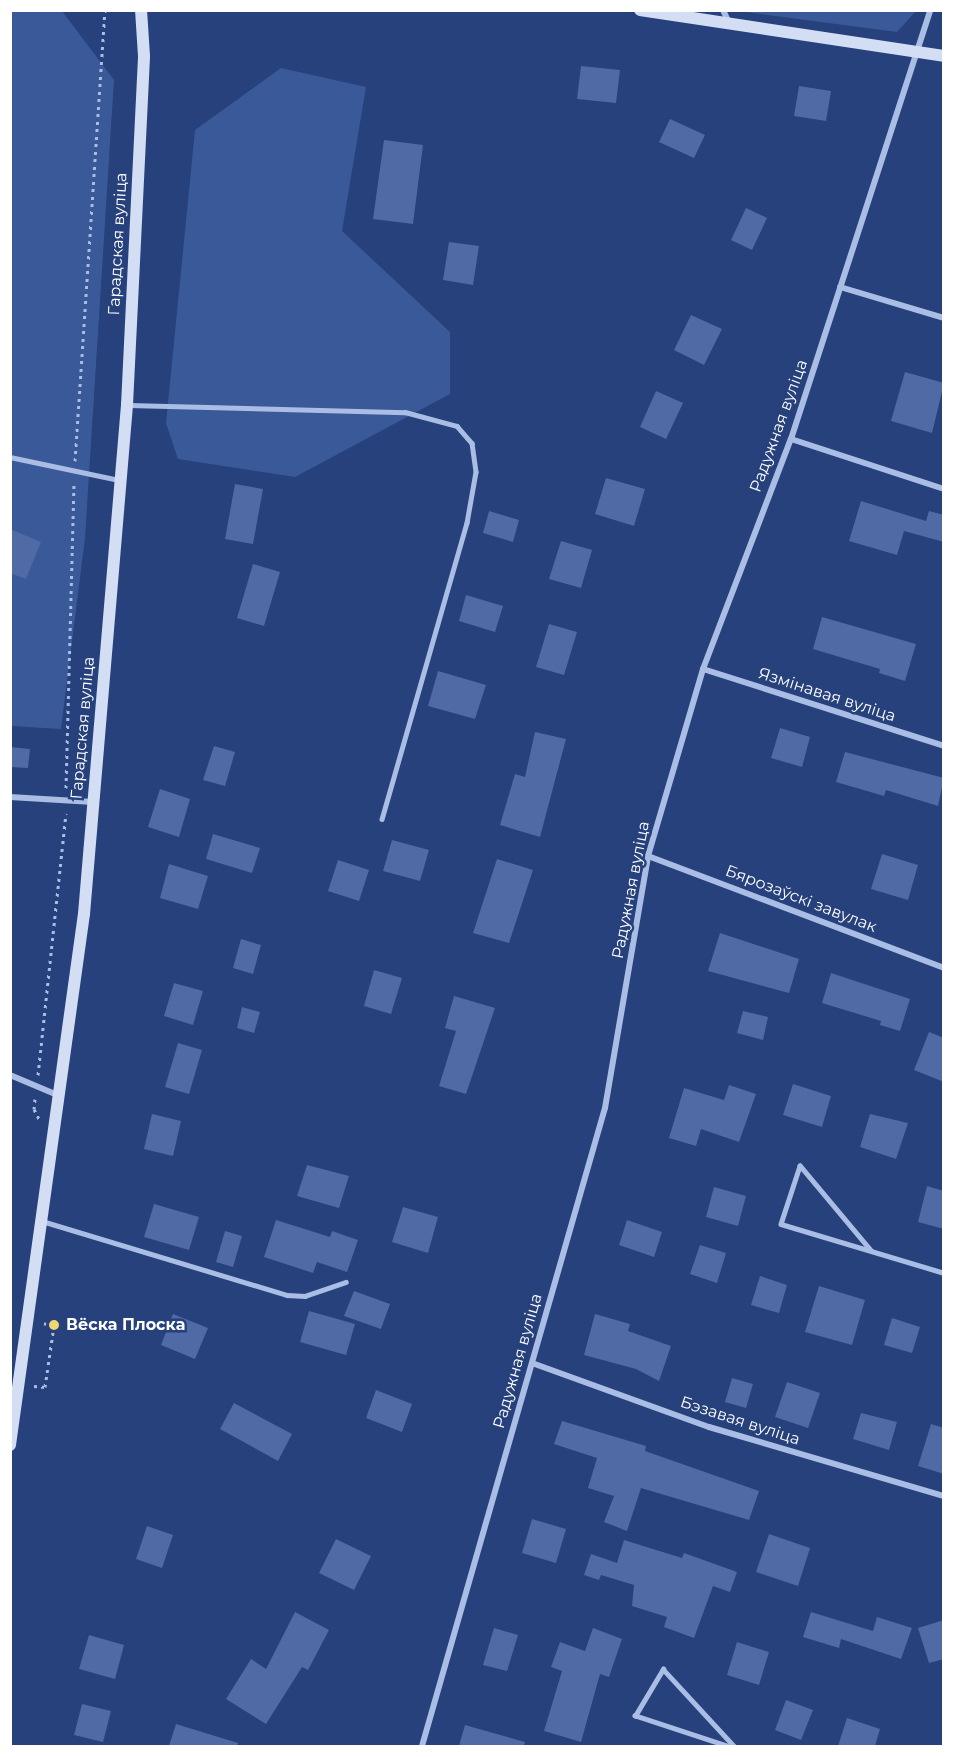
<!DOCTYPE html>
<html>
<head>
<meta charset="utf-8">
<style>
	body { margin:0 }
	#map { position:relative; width:954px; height:1757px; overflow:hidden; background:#26417b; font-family:Montserrat,sans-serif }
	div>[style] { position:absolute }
	.green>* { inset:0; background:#3a5998 }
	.building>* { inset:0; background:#4f6aa4 }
	.path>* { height:3px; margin-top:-1.5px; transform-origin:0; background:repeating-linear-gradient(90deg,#aabde4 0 3px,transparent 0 7.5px) }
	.lane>* { height:4.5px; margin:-2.25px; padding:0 2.25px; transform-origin:2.25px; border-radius:2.25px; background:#aabde4 }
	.street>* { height:6px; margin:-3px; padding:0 3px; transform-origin:3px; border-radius:3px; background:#aabde4 }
	.secondary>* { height:12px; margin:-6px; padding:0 6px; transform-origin:6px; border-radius:6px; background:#d3ddf4 }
	.dots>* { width:16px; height:16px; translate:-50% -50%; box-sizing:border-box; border:3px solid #26417b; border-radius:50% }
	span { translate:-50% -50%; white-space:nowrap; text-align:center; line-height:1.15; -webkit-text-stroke:5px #26417b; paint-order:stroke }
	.street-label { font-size:16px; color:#fff }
	.poi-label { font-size:16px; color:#fff; font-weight:700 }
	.left { translate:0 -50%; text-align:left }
	.frame { position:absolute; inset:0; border:12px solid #fff; pointer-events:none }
</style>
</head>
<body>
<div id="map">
	<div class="green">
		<i style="clip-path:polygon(10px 11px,62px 11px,114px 80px,85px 538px,61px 729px,11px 726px)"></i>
		<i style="clip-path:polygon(738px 11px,916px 11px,897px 32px)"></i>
		<i style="clip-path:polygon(281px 68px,366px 87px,342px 231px,450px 332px,450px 394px,295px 477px,178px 459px,166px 423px,195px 130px)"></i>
	</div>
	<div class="building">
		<i style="clip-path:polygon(581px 66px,620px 70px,616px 103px,577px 99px)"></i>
		<i style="clip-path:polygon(799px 86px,831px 91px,826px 121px,794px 116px)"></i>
		<i style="clip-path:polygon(670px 119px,705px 135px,694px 158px,659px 142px)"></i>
		<i style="clip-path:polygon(384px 140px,423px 145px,413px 224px,373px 219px)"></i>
		<i style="clip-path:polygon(746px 208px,767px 218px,752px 250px,731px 240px)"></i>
		<i style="clip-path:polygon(449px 242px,479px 246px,473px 285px,443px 280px)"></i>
		<i style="clip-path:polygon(691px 315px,722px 329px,704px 365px,674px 350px)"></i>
		<i style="clip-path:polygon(905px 372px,944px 383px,932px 433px,891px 421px)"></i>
		<i style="clip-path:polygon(656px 391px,683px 403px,666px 439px,640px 427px)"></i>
		<i style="clip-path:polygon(606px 478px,645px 489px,634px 526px,595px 514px)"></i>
		<i style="clip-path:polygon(235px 484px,263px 489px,253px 544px,225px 539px)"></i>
		<i style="clip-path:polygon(861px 501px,926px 521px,929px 511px,944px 515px,944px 542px,904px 531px,897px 555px,849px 541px)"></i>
		<i style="clip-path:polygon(489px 511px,519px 520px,513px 542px,483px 533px)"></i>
		<i style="clip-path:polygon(10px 529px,41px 542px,26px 579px,10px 573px)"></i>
		<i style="clip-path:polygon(561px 541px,592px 550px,581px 588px,549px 579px)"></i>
		<i style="clip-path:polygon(253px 564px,280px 572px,264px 626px,237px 618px)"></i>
		<i style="clip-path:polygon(466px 595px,503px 606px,495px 632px,459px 621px)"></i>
		<i style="clip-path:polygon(822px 617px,916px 644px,905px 681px,879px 673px,880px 669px,813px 649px)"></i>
		<i style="clip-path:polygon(549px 624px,577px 632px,564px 675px,536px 667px)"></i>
		<i style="clip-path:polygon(438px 671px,486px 685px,475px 719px,428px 706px)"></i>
		<i style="clip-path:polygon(780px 728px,810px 737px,802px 767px,771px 758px)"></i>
		<i style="clip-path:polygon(535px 732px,566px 739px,540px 837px,500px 825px,515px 774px,525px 777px)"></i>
		<i style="clip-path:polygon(214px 746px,235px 752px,225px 786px,203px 780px)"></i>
		<i style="clip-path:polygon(10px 747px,30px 749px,28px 768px,10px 767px)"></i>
		<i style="clip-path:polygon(845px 752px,944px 778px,938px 806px,886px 790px,884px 796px,836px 782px)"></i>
		<i style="clip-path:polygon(160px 789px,190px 799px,179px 837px,148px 827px)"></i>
		<i style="clip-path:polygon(213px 834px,260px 848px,252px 873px,206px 859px)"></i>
		<i style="clip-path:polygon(392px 840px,429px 850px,420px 881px,383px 871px)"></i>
		<i style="clip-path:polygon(882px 854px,918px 865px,908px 900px,871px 889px)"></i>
		<i style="clip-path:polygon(497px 859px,533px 870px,509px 943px,473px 933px)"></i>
		<i style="clip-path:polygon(338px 860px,369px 870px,359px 901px,328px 891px)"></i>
		<i style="clip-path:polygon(169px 864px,208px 876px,198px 909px,160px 898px)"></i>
		<i style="clip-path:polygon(720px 933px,799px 959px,789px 993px,708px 971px)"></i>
		<i style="clip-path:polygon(241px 939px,261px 945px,253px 974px,233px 968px)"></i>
		<i style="clip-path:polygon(374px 970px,402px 978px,391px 1014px,364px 1006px)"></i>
		<i style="clip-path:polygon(831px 973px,910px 999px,900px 1031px,880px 1025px,881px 1021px,822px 1003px)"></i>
		<i style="clip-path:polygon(174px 983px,203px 991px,193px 1025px,164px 1016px)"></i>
		<i style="clip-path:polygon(454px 996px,495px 1008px,466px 1094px,439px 1086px,456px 1031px,445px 1028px)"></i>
		<i style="clip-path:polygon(242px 1007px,260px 1012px,254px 1033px,237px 1028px)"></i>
		<i style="clip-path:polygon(743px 1011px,768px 1017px,763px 1040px,737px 1033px)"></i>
		<i style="clip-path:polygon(929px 1032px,944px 1038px,944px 1082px,914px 1070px)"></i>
		<i style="clip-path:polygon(178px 1043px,202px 1050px,189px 1094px,165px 1087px)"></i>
		<i style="clip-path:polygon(793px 1084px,831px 1096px,822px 1127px,783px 1115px)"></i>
		<i style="clip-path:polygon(729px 1085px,756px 1094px,739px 1142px,701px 1129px,696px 1146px,669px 1138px,684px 1088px,724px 1100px)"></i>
		<i style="clip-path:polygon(152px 1114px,181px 1121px,173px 1156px,144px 1149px)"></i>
		<i style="clip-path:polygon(870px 1114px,908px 1123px,896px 1159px,860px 1147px)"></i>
		<i style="clip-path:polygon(307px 1165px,349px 1176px,339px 1208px,297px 1196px)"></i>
		<i style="clip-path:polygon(927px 1186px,944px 1191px,944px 1229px,918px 1222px)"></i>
		<i style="clip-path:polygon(714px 1187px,746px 1196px,738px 1226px,706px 1217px)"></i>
		<i style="clip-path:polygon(154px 1204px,199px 1217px,189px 1250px,144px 1237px)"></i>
		<i style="clip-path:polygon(403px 1207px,438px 1217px,428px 1253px,392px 1242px)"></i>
		<i style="clip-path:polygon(276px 1220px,330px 1237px,332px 1231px,358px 1240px,347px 1272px,317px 1262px,313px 1273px,264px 1257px)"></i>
		<i style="clip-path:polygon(627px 1220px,662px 1232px,654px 1257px,619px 1245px)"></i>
		<i style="clip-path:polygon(225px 1231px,242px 1236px,233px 1267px,216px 1262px)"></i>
		<i style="clip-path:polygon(700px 1245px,726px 1253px,717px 1283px,690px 1274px)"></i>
		<i style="clip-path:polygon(760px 1276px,787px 1285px,779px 1313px,751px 1305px)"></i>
		<i style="clip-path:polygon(819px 1286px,865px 1300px,852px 1345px,805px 1332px)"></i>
		<i style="clip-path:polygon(354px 1291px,390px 1304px,381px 1329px,344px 1316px)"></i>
		<i style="clip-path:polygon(309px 1311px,355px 1324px,346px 1355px,300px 1342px)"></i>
		<i style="clip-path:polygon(173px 1314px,208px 1328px,195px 1359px,161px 1345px)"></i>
		<i style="clip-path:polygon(595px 1314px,630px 1324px,628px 1331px,671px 1346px,659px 1381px,636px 1369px,584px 1355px)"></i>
		<i style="clip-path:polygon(892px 1318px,920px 1327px,912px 1353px,884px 1345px)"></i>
		<i style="clip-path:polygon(732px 1378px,753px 1384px,746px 1408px,725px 1402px)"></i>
		<i style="clip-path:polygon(787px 1382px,820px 1393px,808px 1428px,775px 1417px)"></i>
		<i style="clip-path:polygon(376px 1390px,412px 1404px,402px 1432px,366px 1418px)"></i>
		<i style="clip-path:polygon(234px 1403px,292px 1434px,278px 1461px,220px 1429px)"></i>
		<i style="clip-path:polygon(861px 1413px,897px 1422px,889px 1450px,853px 1439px)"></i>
		<i style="clip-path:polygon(562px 1421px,646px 1446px,645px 1451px,759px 1491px,749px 1520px,641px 1488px,627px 1531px,604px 1522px,614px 1496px,588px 1488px,597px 1458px,554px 1444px)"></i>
		<i style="clip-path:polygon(931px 1424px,944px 1428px,944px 1474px,918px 1466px)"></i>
		<i style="clip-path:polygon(532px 1519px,566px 1529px,556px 1563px,522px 1553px)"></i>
		<i style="clip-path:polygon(147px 1526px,173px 1535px,162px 1568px,136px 1559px)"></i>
		<i style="clip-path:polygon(769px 1534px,810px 1548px,798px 1586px,756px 1572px)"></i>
		<i style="clip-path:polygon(336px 1539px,371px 1556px,354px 1590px,319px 1573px)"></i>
		<i style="clip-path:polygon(624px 1540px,682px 1558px,684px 1553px,737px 1572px,730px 1592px,713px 1586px,694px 1638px,664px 1627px,667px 1617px,632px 1606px,634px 1585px,601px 1575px,599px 1580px,584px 1575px,591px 1554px,617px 1563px)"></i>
		<i style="clip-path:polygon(295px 1612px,329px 1630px,308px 1670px,302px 1667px,266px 1724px,226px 1699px,251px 1659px,266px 1669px)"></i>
		<i style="clip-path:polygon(811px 1612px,873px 1631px,877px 1617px,912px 1628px,901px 1659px,841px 1639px,839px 1648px,803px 1637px)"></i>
		<i style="clip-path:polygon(944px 1620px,944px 1659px,929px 1663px,918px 1628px)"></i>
		<i style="clip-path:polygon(494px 1628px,518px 1635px,507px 1671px,483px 1665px)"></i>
		<i style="clip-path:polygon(593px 1628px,622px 1639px,609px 1677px,600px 1674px,581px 1742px,544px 1731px,562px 1671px,551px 1667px,560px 1642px,585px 1651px)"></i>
		<i style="clip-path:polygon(89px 1635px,124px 1645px,115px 1679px,79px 1669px)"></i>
		<i style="clip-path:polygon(737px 1642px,769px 1652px,759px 1685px,727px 1675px)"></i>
		<i style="clip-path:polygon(786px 1700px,813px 1710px,801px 1740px,775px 1730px)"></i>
		<i style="clip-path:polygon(82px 1704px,111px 1711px,103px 1742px,74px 1735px)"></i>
		<i style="clip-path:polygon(847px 1718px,880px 1729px,875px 1746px,838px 1746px)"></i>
		<i style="clip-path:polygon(176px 1724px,238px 1743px,237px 1746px,169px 1746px)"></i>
		<i style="clip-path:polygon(465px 1725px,525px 1742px,524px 1746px,459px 1746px)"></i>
	</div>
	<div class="path">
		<i style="left:75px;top:461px;width:452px;rotate:-86.2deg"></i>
		<i style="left:66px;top:788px;width:305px;rotate:-88.5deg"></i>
		<i style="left:38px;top:1075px;width:263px;rotate:-83.9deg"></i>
		<i style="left:35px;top:1099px;width:10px;rotate:96deg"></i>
		<i style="left:34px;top:1109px;width:13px;rotate:63deg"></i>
		<i style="left:34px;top:1386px;width:11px;rotate:5deg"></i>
		<i style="left:45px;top:1387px;width:63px;rotate:-81.7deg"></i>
		<i style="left:54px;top:1325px;width:12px;rotate:-171deg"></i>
	</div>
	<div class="lane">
		<i style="left:129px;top:405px;width:276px;rotate:1.5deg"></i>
		<i style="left:405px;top:412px;width:54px;rotate:15.1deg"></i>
		<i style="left:457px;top:426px;width:23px;rotate:49deg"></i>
		<i style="left:472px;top:443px;width:29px;rotate:82deg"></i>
		<i style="left:476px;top:472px;width:52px;rotate:100deg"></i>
		<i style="left:467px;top:523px;width:308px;rotate:106deg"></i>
		<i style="left:10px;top:457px;width:111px;rotate:11.9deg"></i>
		<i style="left:42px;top:1221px;width:256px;rotate:16.8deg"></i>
		<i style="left:287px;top:1295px;width:18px;rotate:3deg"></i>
		<i style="left:305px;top:1296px;width:43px;rotate:-18.9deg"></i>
		<i style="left:871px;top:1251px;width:111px;rotate:-129.9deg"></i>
		<i style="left:800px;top:1166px;width:61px;rotate:108.1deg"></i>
		<i style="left:781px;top:1224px;width:170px;rotate:16.7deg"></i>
		<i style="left:727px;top:1746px;width:97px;rotate:-161.9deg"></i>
		<i style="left:635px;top:1716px;width:55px;rotate:-59.2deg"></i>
		<i style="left:663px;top:1669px;width:105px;rotate:47.3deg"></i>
	</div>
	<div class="street">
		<i style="left:723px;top:10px;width:14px;rotate:65deg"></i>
		<i style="left:840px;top:287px;width:109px;rotate:16.6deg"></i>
		<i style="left:791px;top:439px;width:161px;rotate:18.1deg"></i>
		<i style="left:703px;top:669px;width:253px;rotate:17.7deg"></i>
		<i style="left:10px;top:797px;width:83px;rotate:3.4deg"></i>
		<i style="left:648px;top:856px;width:316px;rotate:20.7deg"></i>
		<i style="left:10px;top:1075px;width:54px;rotate:22.8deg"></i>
		<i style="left:532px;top:1363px;width:188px;rotate:19.9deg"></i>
		<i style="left:709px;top:1427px;width:245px;rotate:16.4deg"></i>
		<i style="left:422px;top:1746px;width:664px;rotate:-74deg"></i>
		<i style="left:605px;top:1108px;width:256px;rotate:-80.3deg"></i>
		<i style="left:648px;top:856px;width:195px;rotate:-73.6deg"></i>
		<i style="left:703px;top:669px;width:246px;rotate:-69.1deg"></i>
		<i style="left:791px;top:439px;width:451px;rotate:-72deg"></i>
	</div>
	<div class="secondary">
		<i style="left:640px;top:10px;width:307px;rotate:8.6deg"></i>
		<i style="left:10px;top:1445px;width:536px;rotate:-82.07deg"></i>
		<i style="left:84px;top:914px;width:511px;rotate:-85.17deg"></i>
		<i style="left:127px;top:405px;width:349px;rotate:-87.2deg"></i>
		<i style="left:144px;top:56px;width:46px;rotate:-93.7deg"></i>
	</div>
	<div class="dots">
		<i style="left:54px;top:1325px;background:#edd86f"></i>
	</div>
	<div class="street-label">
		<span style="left:118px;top:244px;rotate:-87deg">Гарадская вуліца</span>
		<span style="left:779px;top:426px;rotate:-70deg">Радужная вуліца</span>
		<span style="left:827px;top:695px;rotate:18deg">Язмінавая вуліца</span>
		<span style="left:83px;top:728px;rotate:-85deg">Гарадская вуліца</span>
		<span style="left:631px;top:890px;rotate:-79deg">Радужная вуліца</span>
		<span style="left:801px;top:899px;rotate:21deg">Бярозаўскі завулак</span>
		<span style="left:518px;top:1361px;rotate:-74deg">Радужная вуліца</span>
		<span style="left:740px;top:1421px;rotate:18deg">Бэзавая вуліца</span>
	</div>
	<div class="poi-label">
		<span class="left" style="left:66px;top:1325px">Вёска Плоска</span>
	</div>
	<div class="frame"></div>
</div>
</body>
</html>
